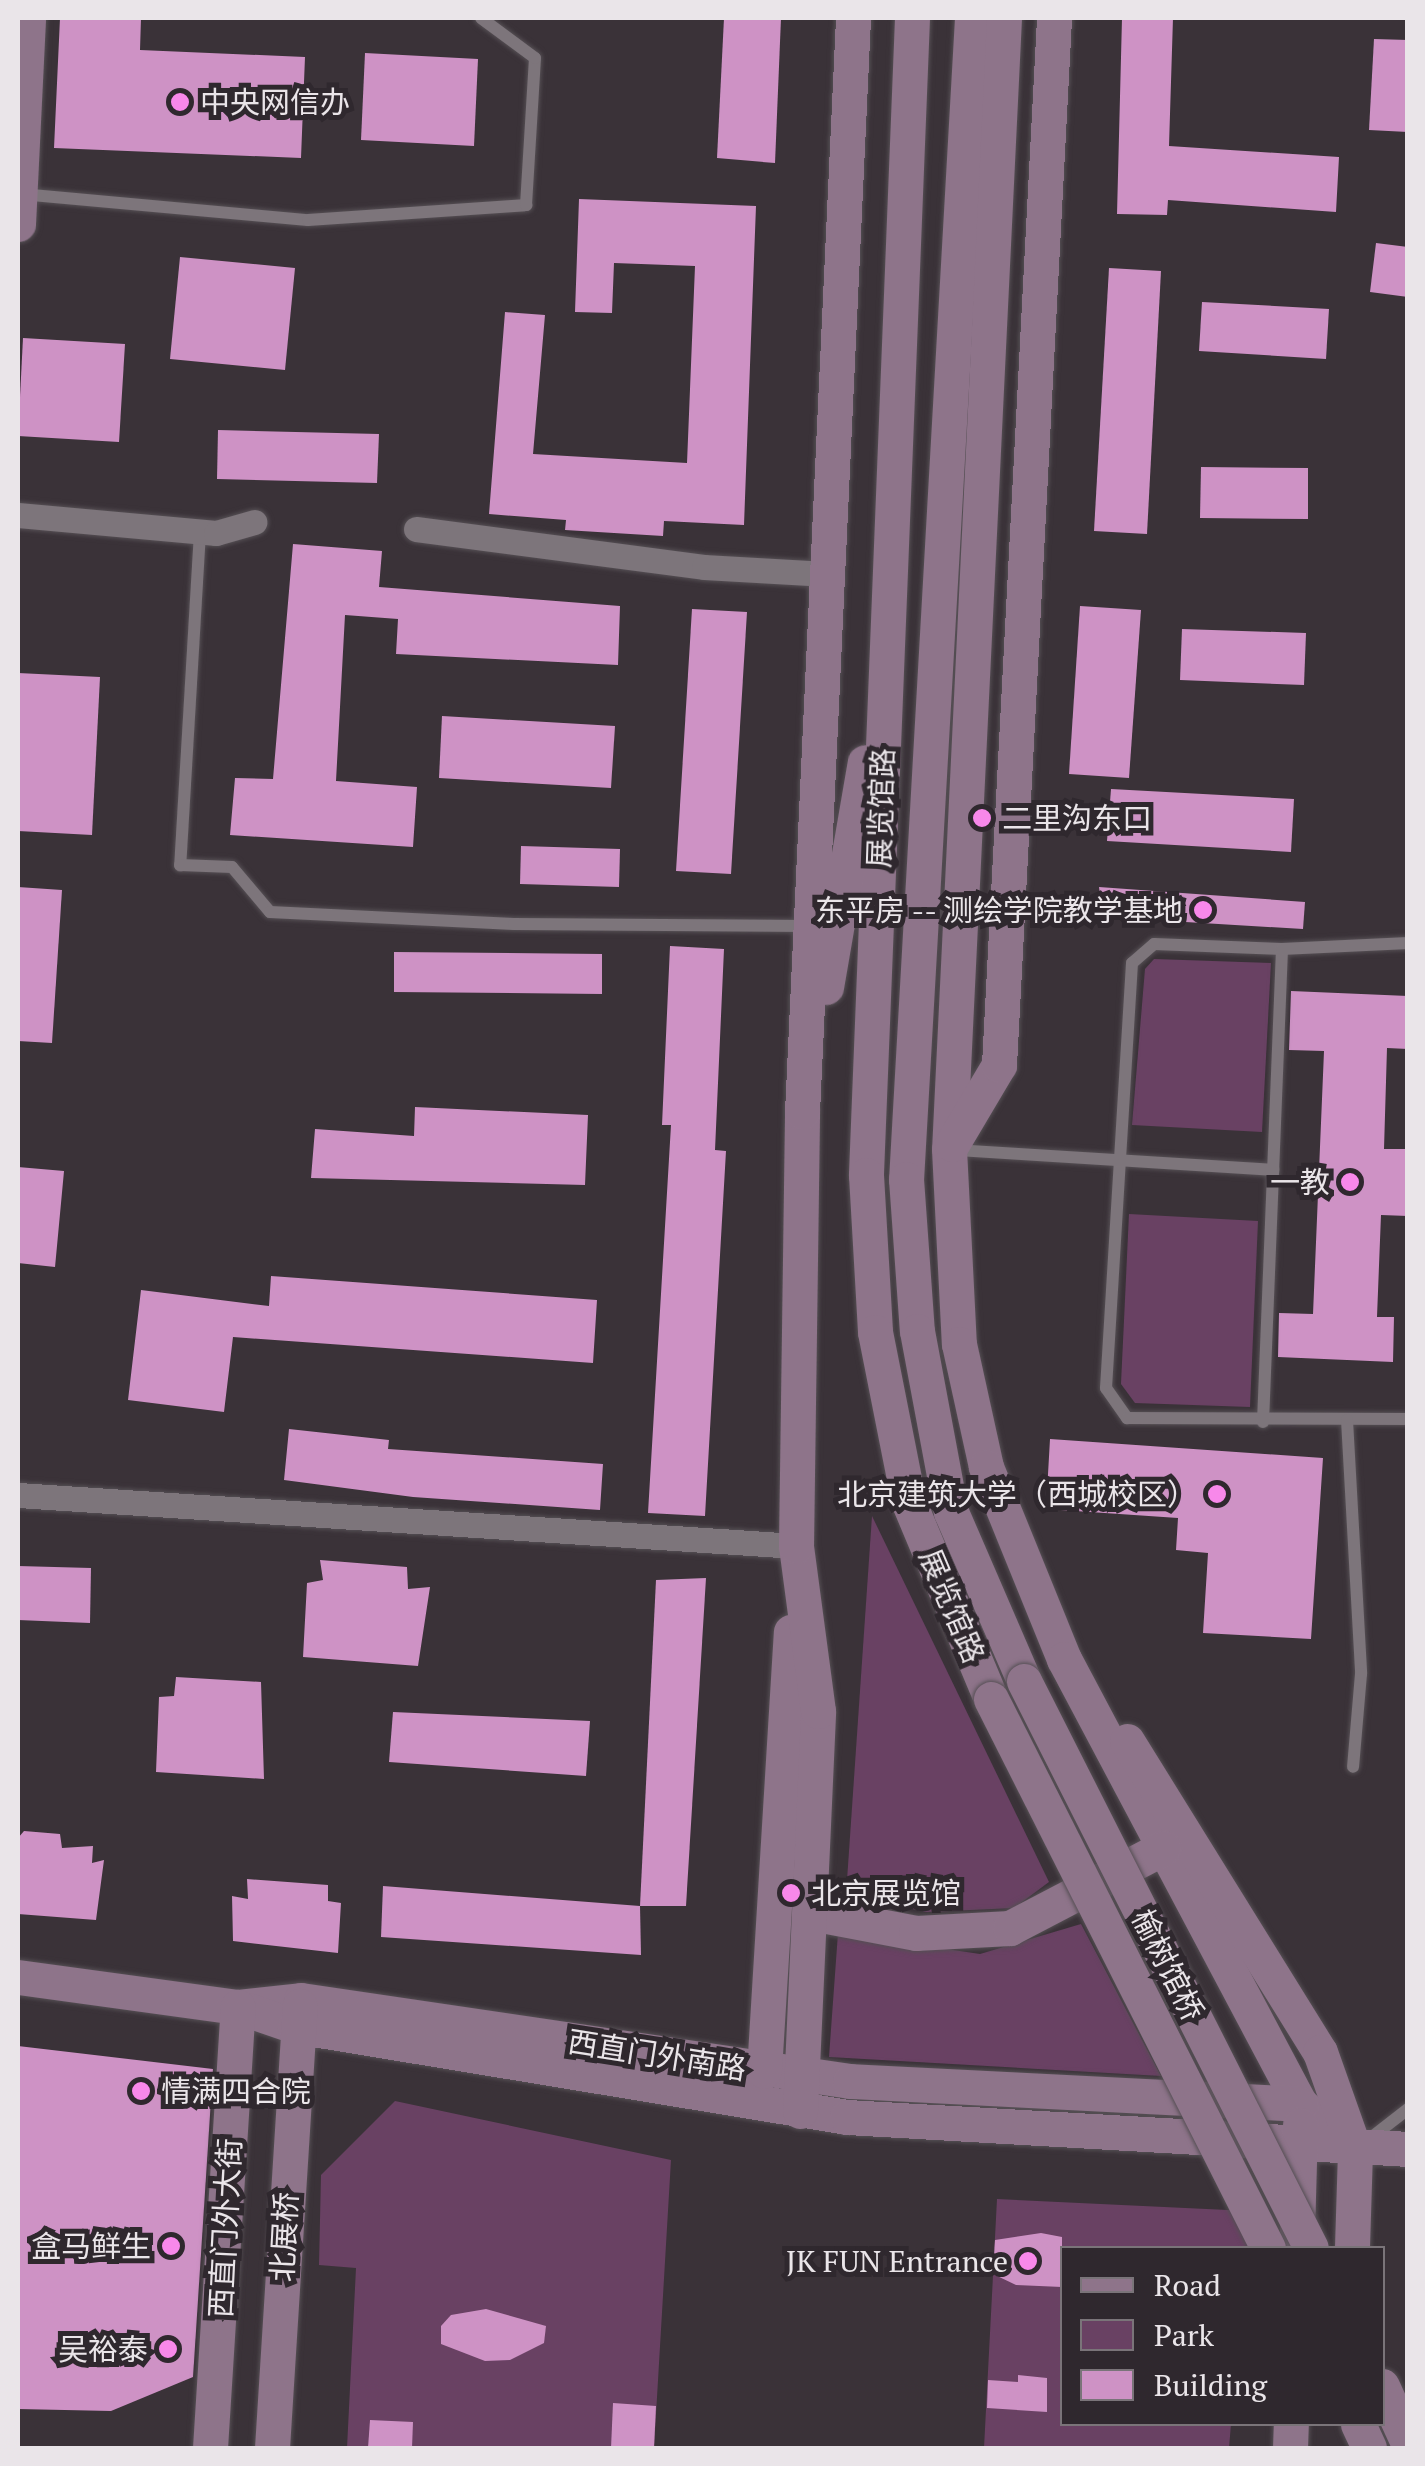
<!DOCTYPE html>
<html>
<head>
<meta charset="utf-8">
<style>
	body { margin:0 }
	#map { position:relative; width:1425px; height:2466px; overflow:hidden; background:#3a3238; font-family:"PT Serif","Noto Sans SC",serif }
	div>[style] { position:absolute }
	.green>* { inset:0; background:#694163 }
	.building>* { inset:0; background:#ce92c5 }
	.roads { filter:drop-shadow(0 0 2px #554f54) drop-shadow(0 0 2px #554f54) }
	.lane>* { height:12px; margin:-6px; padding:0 6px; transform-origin:6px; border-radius:6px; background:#7d757b }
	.street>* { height:25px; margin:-12.5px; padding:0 12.5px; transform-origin:12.5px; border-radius:12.5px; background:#7d757b }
	.secondary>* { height:35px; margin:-17.5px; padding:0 17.5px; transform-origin:17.5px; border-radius:17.5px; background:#8e748a }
	.bridges { filter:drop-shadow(0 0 2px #554f54) drop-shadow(0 0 2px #554f54) }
	.secondary-bridge>* { height:35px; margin:-17.5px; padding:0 17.5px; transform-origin:17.5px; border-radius:17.5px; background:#8e748a }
	.dots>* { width:28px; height:28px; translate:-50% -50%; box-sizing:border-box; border:5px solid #2f282e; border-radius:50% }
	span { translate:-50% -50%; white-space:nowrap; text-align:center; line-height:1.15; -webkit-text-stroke:10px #2f282e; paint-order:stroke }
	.poi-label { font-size:30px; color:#eae5e9 }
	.left { translate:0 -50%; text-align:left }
	.right { translate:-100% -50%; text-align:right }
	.street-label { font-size:30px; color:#eae5e9 }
	.frame { position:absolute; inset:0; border:20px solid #eae5e9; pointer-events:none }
	.legend { position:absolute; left:1060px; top:2246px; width:325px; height:180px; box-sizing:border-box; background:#2f282e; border:2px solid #7a7479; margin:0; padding:12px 18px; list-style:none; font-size:30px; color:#eae5e9 }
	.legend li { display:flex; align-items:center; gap:20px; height:50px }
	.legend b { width:50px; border:2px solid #7a7479 }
</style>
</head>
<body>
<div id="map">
	<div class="green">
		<i style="clip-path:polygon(1154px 959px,1271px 963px,1262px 1132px,1132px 1125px,1145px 969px)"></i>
		<i style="clip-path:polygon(1129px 1214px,1258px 1221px,1250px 1407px,1135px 1403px,1121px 1384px)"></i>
		<i style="clip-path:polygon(872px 1516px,1049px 1882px,1014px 1908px,927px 1912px,846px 1895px)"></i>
		<i style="clip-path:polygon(1081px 1924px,1161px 2076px,829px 2057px,838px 1933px,980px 1954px)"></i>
		<i style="clip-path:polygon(395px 2101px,671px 2160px,654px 2448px,347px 2448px,356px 2268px,319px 2265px,321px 2175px)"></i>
		<i style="clip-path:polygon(997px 2199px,1270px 2212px,1269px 2248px,1062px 2248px,1062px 2424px,1231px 2424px,1229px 2448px,984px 2448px)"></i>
	</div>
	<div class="building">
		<i style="clip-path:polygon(60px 18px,141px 18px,140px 50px,305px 57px,301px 158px,54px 148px)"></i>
		<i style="clip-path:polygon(724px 18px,781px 18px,775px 163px,717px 158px)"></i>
		<i style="clip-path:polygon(1122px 18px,1173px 18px,1169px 146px,1339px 157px,1336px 212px,1168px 200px,1167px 215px,1117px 214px)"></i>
		<i style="clip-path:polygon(1374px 39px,1408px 40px,1408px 132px,1369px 130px)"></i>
		<i style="clip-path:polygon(365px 53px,478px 59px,474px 146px,361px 140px)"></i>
		<i style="clip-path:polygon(579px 199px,756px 206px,744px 525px,664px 521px,663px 536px,565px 530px,566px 520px,489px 514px,505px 312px,545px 315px,533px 454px,687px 463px,695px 266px,614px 263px,612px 313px,575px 312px)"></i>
		<i style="clip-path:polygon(1376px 243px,1408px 247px,1408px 297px,1370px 292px)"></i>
		<i style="clip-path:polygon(180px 257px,295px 268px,285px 370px,170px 359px)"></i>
		<i style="clip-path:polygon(1109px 268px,1161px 271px,1147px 534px,1094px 531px)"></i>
		<i style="clip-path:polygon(1202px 302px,1329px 309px,1326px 359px,1199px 351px)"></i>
		<i style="clip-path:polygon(23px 338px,125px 344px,119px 442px,18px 436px)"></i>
		<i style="clip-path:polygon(218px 430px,379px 434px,377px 483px,217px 479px)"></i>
		<i style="clip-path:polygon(1201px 467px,1308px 468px,1308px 519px,1200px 518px)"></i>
		<i style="clip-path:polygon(293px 544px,382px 551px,379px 587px,620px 606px,618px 665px,396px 654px,398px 619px,345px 615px,336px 781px,417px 787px,413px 847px,230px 835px,235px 778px,273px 779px)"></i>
		<i style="clip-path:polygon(1080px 606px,1141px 610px,1129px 778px,1069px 774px)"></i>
		<i style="clip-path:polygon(692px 609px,747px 612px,731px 874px,676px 871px)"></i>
		<i style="clip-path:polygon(1182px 629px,1306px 633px,1304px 685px,1180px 680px)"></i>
		<i style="clip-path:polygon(18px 673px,100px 677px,92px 835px,18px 831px)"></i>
		<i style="clip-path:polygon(442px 716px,615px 726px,611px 788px,439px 778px)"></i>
		<i style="clip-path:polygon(1111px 789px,1294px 799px,1291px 852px,1107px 841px)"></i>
		<i style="clip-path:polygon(521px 846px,620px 849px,619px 887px,520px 884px)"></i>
		<i style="clip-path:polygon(18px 887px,62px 890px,52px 1043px,18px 1041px)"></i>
		<i style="clip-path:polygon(1099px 887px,1305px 902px,1303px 929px,1103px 917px)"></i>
		<i style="clip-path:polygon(670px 946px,724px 949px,715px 1150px,726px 1151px,705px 1516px,648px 1513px,671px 1125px,662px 1125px)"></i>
		<i style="clip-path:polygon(394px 952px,602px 954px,602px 994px,394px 992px)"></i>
		<i style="clip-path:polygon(1291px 991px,1408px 996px,1408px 1049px,1387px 1048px,1384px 1149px,1408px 1149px,1408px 1216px,1381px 1215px,1377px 1317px,1394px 1317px,1393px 1362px,1278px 1357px,1279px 1313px,1313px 1314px,1324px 1051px,1289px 1050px)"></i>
		<i style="clip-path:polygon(415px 1107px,588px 1115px,585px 1185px,311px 1178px,315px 1129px,414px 1136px)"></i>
		<i style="clip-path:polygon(18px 1167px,64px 1171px,55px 1267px,18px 1263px)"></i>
		<i style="clip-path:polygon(271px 1276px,597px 1300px,593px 1363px,233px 1337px,224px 1412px,128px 1400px,141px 1290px,269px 1306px)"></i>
		<i style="clip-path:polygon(289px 1429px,389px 1440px,388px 1449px,603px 1464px,600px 1510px,413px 1497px,284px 1480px)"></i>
		<i style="clip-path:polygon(1050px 1439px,1323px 1458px,1311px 1639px,1203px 1633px,1208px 1553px,1176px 1550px,1178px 1518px,1046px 1509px)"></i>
		<i style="clip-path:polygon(320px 1560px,407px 1567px,408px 1589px,430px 1587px,418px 1666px,303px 1657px,307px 1583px,323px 1580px)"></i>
		<i style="clip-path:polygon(18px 1566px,91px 1568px,90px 1623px,18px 1620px)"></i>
		<i style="clip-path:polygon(706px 1578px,686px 1906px,640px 1906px,656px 1580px)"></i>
		<i style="clip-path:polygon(176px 1677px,261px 1682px,264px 1779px,156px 1772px,159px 1697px,174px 1696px)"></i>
		<i style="clip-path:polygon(393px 1712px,590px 1721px,586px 1776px,389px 1762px)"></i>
		<i style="clip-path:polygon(24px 1831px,60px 1834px,62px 1848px,93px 1846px,92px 1863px,104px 1860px,96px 1920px,18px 1914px,18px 1838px)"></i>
		<i style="clip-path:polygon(247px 1879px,328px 1885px,328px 1901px,341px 1903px,338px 1953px,233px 1941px,232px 1896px,248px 1899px)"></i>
		<i style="clip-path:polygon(383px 1886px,640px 1906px,641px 1955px,381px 1937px)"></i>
		<i style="clip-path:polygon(18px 2046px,213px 2069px,193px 2377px,111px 2411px,18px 2409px)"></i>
		<i style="clip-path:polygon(1041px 2233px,1062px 2237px,1062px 2287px,1016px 2285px,993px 2274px,995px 2240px)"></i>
		<i style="clip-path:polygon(486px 2309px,546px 2326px,544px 2343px,510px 2360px,485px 2361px,441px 2344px,441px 2326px,451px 2315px)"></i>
		<i style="clip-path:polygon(1018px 2375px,1047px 2378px,1047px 2412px,987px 2408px,988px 2380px,1018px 2382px)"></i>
		<i style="clip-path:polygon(613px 2403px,656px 2406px,654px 2448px,611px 2448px)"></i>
		<i style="clip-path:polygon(370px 2420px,413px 2422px,412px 2448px,368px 2448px)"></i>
	</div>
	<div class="roads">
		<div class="lane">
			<i style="left:21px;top:194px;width:288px;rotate:5.2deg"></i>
			<i style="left:308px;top:220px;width:219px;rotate:-3.9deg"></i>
			<i style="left:526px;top:205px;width:147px;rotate:-86.5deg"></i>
			<i style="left:535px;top:58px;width:67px;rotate:-143.5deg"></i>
			<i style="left:200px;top:532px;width:334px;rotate:93.4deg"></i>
			<i style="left:180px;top:865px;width:52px;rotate:2.2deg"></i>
			<i style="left:232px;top:867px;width:59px;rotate:49.8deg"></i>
			<i style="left:270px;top:912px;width:244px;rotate:2.8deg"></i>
			<i style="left:514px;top:924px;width:295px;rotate:0.4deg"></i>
			<i style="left:1282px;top:949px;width:128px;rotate:-177.8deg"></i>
			<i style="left:1154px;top:944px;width:29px;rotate:139deg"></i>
			<i style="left:1132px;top:963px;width:426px;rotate:93.5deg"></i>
			<i style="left:1106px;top:1388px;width:37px;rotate:55deg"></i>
			<i style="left:1127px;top:1418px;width:281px;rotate:0.2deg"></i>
			<i style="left:956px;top:1150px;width:318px;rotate:3.6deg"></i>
			<i style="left:1347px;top:1420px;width:254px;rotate:86.8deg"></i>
			<i style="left:1361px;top:1674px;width:93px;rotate:94.9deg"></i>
			<i style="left:1263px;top:1422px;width:473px;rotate:-87.7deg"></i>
			<i style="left:1282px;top:949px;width:126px;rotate:-2.7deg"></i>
			<i style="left:1368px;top:2140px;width:51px;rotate:-37.8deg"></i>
		</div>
		<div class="street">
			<i style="left:18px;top:515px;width:199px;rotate:5.2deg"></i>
			<i style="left:216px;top:533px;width:40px;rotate:-16deg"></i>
			<i style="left:416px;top:529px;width:290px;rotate:7.5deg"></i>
			<i style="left:704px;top:567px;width:123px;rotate:3.3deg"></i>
			<i style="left:18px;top:1495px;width:780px;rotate:3.75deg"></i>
		</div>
		<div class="secondary">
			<i style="left:912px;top:18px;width:1158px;rotate:92.28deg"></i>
			<i style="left:866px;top:1175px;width:157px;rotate:86.7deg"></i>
			<i style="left:875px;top:1332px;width:174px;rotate:78.8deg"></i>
			<i style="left:909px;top:1503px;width:212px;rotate:67.3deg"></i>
			<i style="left:972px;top:18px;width:1163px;rotate:93.25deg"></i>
			<i style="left:906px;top:1179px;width:152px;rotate:85.9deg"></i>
			<i style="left:917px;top:1331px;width:184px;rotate:79.4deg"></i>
			<i style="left:951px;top:1512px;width:184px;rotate:66.6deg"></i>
			<i style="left:1004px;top:18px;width:1132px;rotate:92.78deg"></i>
			<i style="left:949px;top:1149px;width:195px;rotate:87.1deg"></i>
			<i style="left:959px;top:1344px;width:126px;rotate:77.6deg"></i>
			<i style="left:986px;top:1467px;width:207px;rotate:67.9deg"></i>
			<i style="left:1064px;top:1659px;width:504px;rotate:62.06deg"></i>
			<i style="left:1300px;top:2104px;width:72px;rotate:40.5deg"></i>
			<i style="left:18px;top:224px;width:206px;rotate:-87.2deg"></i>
			<i style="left:826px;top:987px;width:228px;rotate:-80.2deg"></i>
			<i style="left:952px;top:1144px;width:92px;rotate:-59.3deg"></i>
			<i style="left:999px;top:1065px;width:1048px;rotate:-86.99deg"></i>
			<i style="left:1127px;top:1741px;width:366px;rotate:58.2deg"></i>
			<i style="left:1320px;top:2052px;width:105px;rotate:70.5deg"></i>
			<i style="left:1355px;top:2151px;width:97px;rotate:91.8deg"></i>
			<i style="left:811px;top:1913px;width:107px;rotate:10.8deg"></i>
			<i style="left:916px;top:1933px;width:94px;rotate:-3deg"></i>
			<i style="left:1010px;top:1928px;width:173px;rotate:-27.6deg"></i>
			<i style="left:18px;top:1977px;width:222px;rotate:7.8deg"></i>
			<i style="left:238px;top:2007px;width:63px;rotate:-6.3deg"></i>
			<i style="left:301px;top:2000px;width:555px;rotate:8.39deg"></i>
			<i style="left:850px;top:2081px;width:451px;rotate:2.9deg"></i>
			<i style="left:248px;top:2010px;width:50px;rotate:18.8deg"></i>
			<i style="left:295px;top:2026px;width:559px;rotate:9.36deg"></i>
			<i style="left:847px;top:2117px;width:562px;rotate:3.26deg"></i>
			<i style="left:764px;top:2071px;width:440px;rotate:-86.5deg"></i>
			<i style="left:800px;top:2111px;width:400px;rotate:-87.4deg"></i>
			<i style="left:818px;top:1711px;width:166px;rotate:-97.6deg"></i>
			<i style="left:796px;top:1546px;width:434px;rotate:-89.2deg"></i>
			<i style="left:802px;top:1112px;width:1095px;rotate:-87.33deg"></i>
			<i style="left:1297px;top:2233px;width:108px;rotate:-88.4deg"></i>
			<i style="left:1382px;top:2386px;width:63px;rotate:65.5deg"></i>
			<i style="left:1358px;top:2424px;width:26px;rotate:65deg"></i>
			<i style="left:210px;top:2448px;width:442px;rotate:-86.4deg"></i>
			<i style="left:272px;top:2448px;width:443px;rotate:-86.4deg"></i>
			<i style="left:1290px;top:2448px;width:24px;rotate:-88deg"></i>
		</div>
	</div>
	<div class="bridges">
		<div class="secondary-bridge">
			<i style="left:1024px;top:1681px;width:635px;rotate:63.15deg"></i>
			<i style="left:991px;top:1699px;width:615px;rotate:63.23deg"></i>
		</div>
	</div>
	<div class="dots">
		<i style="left:180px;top:102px;background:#f888ea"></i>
		<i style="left:982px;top:818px;background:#f888ea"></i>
		<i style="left:1203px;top:910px;background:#f888ea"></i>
		<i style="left:1350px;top:1182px;background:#f888ea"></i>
		<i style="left:1217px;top:1494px;background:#f888ea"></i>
		<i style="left:791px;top:1893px;background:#f888ea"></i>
		<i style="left:141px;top:2091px;background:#f888ea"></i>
		<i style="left:171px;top:2246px;background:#f888ea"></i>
		<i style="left:1028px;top:2261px;background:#f888ea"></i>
		<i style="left:168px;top:2349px;background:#f888ea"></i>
	</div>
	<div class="poi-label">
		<span class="left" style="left:200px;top:102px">中央网信办</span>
		<span class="left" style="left:1002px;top:818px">二里沟东口</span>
		<span class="right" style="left:1183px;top:910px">东平房 -- 测绘学院教学基地</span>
		<span class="right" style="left:1330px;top:1182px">一教</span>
		<span class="right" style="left:1197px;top:1494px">北京建筑大学（西城校区）</span>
		<span class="left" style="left:811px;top:1893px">北京展览馆</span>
		<span class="left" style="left:161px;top:2091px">情满四合院</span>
		<span class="right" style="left:151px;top:2246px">盒马鲜生</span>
		<span class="right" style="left:1008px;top:2261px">JK FUN Entrance</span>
		<span class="right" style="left:148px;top:2349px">吴裕泰</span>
	</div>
	<div class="street-label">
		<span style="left:881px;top:808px;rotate:-88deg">展览馆路</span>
		<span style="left:952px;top:1606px;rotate:67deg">展览馆路</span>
		<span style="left:1168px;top:1965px;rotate:63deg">榆树馆桥</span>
		<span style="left:657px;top:2055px;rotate:9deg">西直门外南路</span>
		<span style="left:225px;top:2228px;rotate:-87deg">西直门外大街</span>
		<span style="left:284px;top:2237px;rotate:-87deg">北展桥</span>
	</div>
	<div class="frame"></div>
	<ul class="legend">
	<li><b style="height:12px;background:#8e748a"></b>Road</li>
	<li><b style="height:28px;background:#694163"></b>Park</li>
	<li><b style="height:28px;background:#ce92c5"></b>Building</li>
	</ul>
</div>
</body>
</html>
